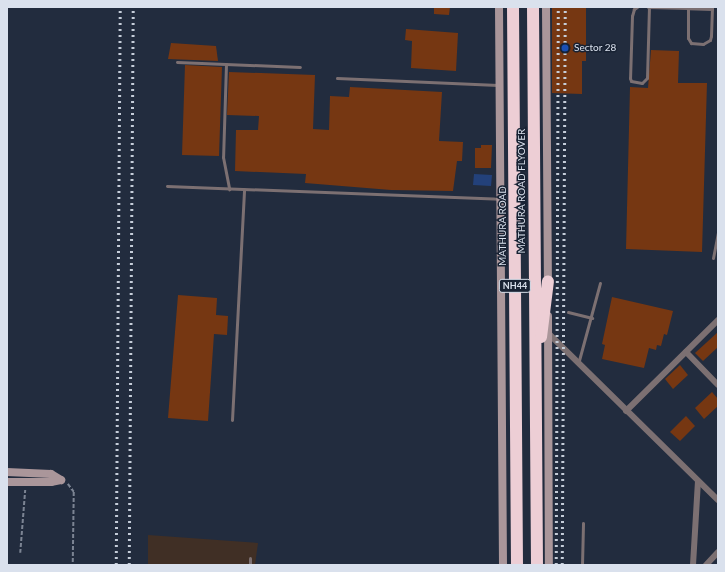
<!DOCTYPE html>
<html>
<head>
<meta charset="utf-8">
<style>
	body { margin:0 }
	#map { position:relative; width:725px; height:572px; overflow:hidden; background:#222c3e; font-family:Lato,sans-serif }
	div>[style] { position:absolute }
	.education>* { inset:0; background:#402f25 }
	.green>* { inset:0; background:#23417a }
	.building>* { inset:0; background:#763712 }
	.path>* { height:1.5px; margin-top:-0.75px; transform-origin:0; background:repeating-linear-gradient(90deg,#7c8493 0 4px,transparent 0 6px) }
	.lane>* { height:3px; margin:-1.5px; padding:0 1.5px; transform-origin:1.5px; border-radius:1.5px; background:#7c7072 }
	.street>* { height:6px; margin:-3px; padding:0 3px; transform-origin:3px; border-radius:3px; background:#7c7072 }
	.secondary>* { height:8px; margin:-4px; padding:0 4px; transform-origin:4px; border-radius:4px; background:#aa969a }
	.highway>* { height:12px; margin:-6px; padding:0 6px; transform-origin:6px; border-radius:6px; background:#edced5 }
	.rail>* { height:2.5px; margin-top:-1.25px; transform-origin:0; background:repeating-linear-gradient(90deg,#c5cdd9 0 2px,transparent 0 6px) }
	.dots>* { width:11px; height:11px; translate:-50% -50%; box-sizing:border-box; border:2px solid #182233; border-radius:50% }
	span { translate:-50% -50%; white-space:nowrap; text-align:center; line-height:1.15; -webkit-text-stroke:3px #182233; paint-order:stroke }
	.shield-label span { padding:1px 3px; background:#182233; border:1px solid; border-radius:3px; -webkit-text-stroke-width:0 }
	.shield-label { font-size:9px; color:#dae1ed; font-weight:700 }
	.poi-label { font-size:10px; color:#dae1ed }
	.left { translate:0 -50%; text-align:left }
	.street-label { font-size:10px; color:#dae1ed }
	.frame { position:absolute; inset:0; border:8px solid #dae1ed; pointer-events:none }
</style>
</head>
<body>
<div id="map">
	<div class="education">
		<i style="clip-path:polygon(148px 535px,258px 543px,255px 565px,148px 565px)"></i>
	</div>
	<div class="green">
		<i style="clip-path:polygon(474px 174px,492px 175px,491px 186px,473px 185px)"></i>
	</div>
	<div class="building">
		<i style="clip-path:polygon(434px 7px,450px 7px,449px 15px,434px 14px)"></i>
		<i style="clip-path:polygon(552px 7px,586px 7px,586px 61px,582px 61px,582px 94px,552px 93px)"></i>
		<i style="clip-path:polygon(406px 29px,458px 33px,456px 71px,411px 68px,412px 41px,405px 40px)"></i>
		<i style="clip-path:polygon(171px 43px,216px 46px,218px 61px,168px 59px)"></i>
		<i style="clip-path:polygon(651px 50px,679px 51px,678px 83px,707px 83px,702px 252px,626px 249px,630px 87px,648px 88px)"></i>
		<i style="clip-path:polygon(185px 65px,222px 67px,219px 156px,182px 155px)"></i>
		<i style="clip-path:polygon(229px 72px,315px 75px,313px 129px,329px 130px,330px 96px,349px 97px,350px 87px,442px 92px,439px 141px,463px 142px,462px 161px,457px 161px,453px 191px,391px 190px,305px 183px,306px 174px,235px 171px,236px 130px,258px 130px,259px 116px,227px 115px)"></i>
		<i style="clip-path:polygon(481px 145px,492px 145px,491px 168px,475px 168px,475px 148px,481px 148px)"></i>
		<i style="clip-path:polygon(178px 295px,217px 298px,216px 315px,228px 316px,227px 335px,214px 334px,208px 421px,168px 418px)"></i>
		<i style="clip-path:polygon(612px 297px,673px 311px,667px 335px,664px 334px,661px 346px,657px 345px,656px 350px,649px 348px,644px 368px,602px 359px,605px 345px,602px 344px)"></i>
		<i style="clip-path:polygon(718px 332px,718px 347px,703px 361px,695px 353px)"></i>
		<i style="clip-path:polygon(680px 365px,688px 375px,673px 389px,665px 379px)"></i>
		<i style="clip-path:polygon(712px 392px,718px 399px,718px 406px,704px 419px,695px 408px)"></i>
		<i style="clip-path:polygon(686px 416px,695px 426px,680px 441px,670px 432px)"></i>
	</div>
	<div class="path">
		<i style="left:68px;top:484px;width:10px;rotate:53deg"></i>
		<i style="left:74px;top:492px;width:73px;rotate:90.8deg"></i>
		<i style="left:20px;top:553px;width:63px;rotate:-85.5deg"></i>
	</div>
	<div class="lane">
		<i style="left:637px;top:7px;width:4px;rotate:146deg"></i>
		<i style="left:634px;top:9px;width:7px;rotate:106deg"></i>
		<i style="left:632px;top:16px;width:62px;rotate:91.8deg"></i>
		<i style="left:630px;top:78px;width:3px;rotate:72deg"></i>
		<i style="left:631px;top:81px;width:11px;rotate:10deg"></i>
		<i style="left:642px;top:83px;width:7px;rotate:-45deg"></i>
		<i style="left:647px;top:78px;width:71px;rotate:-88.4deg"></i>
		<i style="left:648px;top:7px;width:40px;rotate:1.4deg"></i>
		<i style="left:712px;top:9px;width:24px;rotate:-178deg"></i>
		<i style="left:688px;top:8px;width:30px;rotate:90deg"></i>
		<i style="left:688px;top:38px;width:6px;rotate:59deg"></i>
		<i style="left:691px;top:43px;width:12px;rotate:5deg"></i>
		<i style="left:703px;top:44px;width:8px;rotate:-30deg"></i>
		<i style="left:710px;top:40px;width:4px;rotate:-76deg"></i>
		<i style="left:711px;top:36px;width:27px;rotate:-88deg"></i>
		<i style="left:712px;top:9px;width:2px;rotate:-90deg"></i>
		<i style="left:177px;top:62px;width:123px;rotate:2.3deg"></i>
		<i style="left:226px;top:64px;width:93px;rotate:91.8deg"></i>
		<i style="left:223px;top:157px;width:33px;rotate:79deg"></i>
		<i style="left:337px;top:78px;width:161px;rotate:2.5deg"></i>
		<i style="left:167px;top:186px;width:333px;rotate:2.2deg"></i>
		<i style="left:713px;top:258px;width:26px;rotate:-79deg"></i>
		<i style="left:568px;top:312px;width:25px;rotate:14deg"></i>
		<i style="left:578px;top:364px;width:84px;rotate:-74.8deg"></i>
		<i style="left:232px;top:420px;width:231px;rotate:-87deg"></i>
		<i style="left:250px;top:565px;width:7px;rotate:-90deg"></i>
		<i style="left:582px;top:565px;width:42px;rotate:-88.6deg"></i>
	</div>
	<div class="street">
		<i style="left:549px;top:334px;width:237px;rotate:44.5deg"></i>
		<i style="left:686px;top:352px;width:46px;rotate:45.9deg"></i>
		<i style="left:626px;top:411px;width:129px;rotate:-44.7deg"></i>
		<i style="left:693px;top:565px;width:84px;rotate:-86.6deg"></i>
		<i style="left:706px;top:565px;width:18px;rotate:-47deg"></i>
	</div>
	<div class="secondary">
		<i style="left:499px;top:7px;width:558px;rotate:89.59deg"></i>
		<i style="left:546px;top:7px;width:279px;rotate:89.6deg"></i>
		<i style="left:548px;top:316px;width:249px;rotate:89.8deg"></i>
		<i style="left:7px;top:472px;width:44px;rotate:2.6deg"></i>
		<i style="left:51px;top:474px;width:12px;rotate:31deg"></i>
		<i style="left:7px;top:482px;width:44px"></i>
		<i style="left:51px;top:482px;width:10px;rotate:-11deg"></i>
	</div>
	<div class="highway">
		<i style="left:513px;top:7px;width:558px;rotate:89.59deg"></i>
		<i style="left:533px;top:7px;width:558px;rotate:89.59deg"></i>
		<i style="left:541px;top:337px;width:56px;rotate:-82.9deg"></i>
	</div>
	<div class="rail">
		<i style="left:116px;top:565px;width:558px;rotate:-89.59deg"></i>
		<i style="left:129px;top:565px;width:558px;rotate:-89.59deg"></i>
		<i style="left:556px;top:565px;width:558px;rotate:-89.79deg"></i>
		<i style="left:562px;top:565px;width:558px;rotate:-89.69deg"></i>
	</div>
	<div class="dots">
		<i style="left:565px;top:48px;background:#1a4fb4"></i>
	</div>
	<div class="shield-label">
		<span style="left:515px;top:286px">NH44</span>
	</div>
	<div class="poi-label">
		<span class="left" style="left:574px;top:48px">Sector 28</span>
	</div>
	<div class="street-label">
		<span style="left:522px;top:191px;rotate:-90deg">MATHURA ROAD FLYOVER</span>
		<span style="left:503px;top:226px;rotate:-90deg">MATHURA ROAD</span>
	</div>
	<div class="frame"></div>
</div>
</body>
</html>
